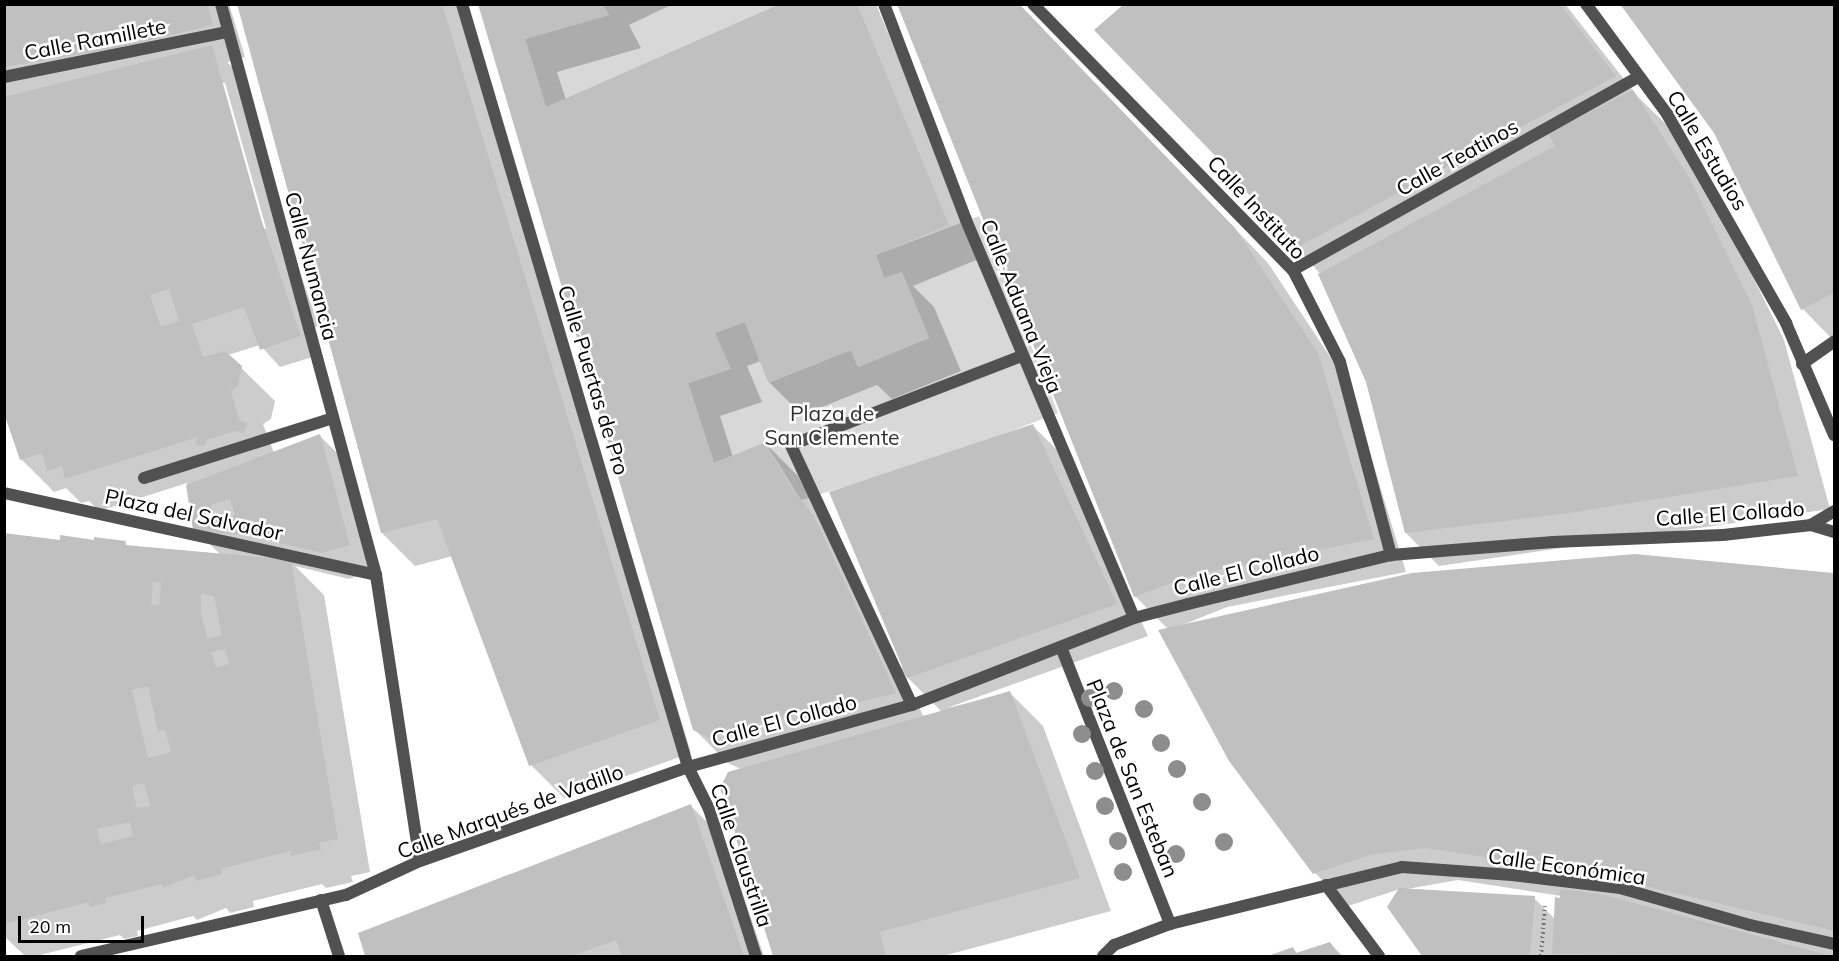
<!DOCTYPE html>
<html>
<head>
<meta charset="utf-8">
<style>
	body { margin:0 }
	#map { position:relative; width:1839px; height:961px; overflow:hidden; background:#fff; font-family:Mulish,sans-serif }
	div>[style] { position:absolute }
	.green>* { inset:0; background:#d8d8d8 }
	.shadow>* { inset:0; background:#0003 }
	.building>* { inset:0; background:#c0c0c0 }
	.path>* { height:4px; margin-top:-2px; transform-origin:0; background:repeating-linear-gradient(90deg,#737373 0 1.5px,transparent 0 4.5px) }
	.street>* { height:12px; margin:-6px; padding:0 6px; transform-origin:6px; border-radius:6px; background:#515151 }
	.trees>* { width:18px; height:18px; margin:-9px; border-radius:50%; background:#8d8d8d }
	span { translate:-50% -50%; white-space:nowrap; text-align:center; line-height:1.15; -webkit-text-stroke:5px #fff; paint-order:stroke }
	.street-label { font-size:21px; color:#000 }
	.park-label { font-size:21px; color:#2f2f2f }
	.frame { position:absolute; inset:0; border:6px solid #000; pointer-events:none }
	.scale { position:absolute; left:18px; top:916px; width:126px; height:27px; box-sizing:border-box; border:3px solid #000; border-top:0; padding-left:8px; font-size:18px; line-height:21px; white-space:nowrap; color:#000; -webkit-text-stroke:4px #fff; paint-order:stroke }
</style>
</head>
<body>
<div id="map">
	<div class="green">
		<i style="clip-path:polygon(603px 5px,780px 5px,546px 107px,525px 39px,609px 15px)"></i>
		<i style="clip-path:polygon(979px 216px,1058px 413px,952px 454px,801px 500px,765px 442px,714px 463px,688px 383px,730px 369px,715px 333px,745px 322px,768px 383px,851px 350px,858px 367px,929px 338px,902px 272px,884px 278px,876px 255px)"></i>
	</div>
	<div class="shadow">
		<i style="clip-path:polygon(evenodd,4px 4px,229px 4px,245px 57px,227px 62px,245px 79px,294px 256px,319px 326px,310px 329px,319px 355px,280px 367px,260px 345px,228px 355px,275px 401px,271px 419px,263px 424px,274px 453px,320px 436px,346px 462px,377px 570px,349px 579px,295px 566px,324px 595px,370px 872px,351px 876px,353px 882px,326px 888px,322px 884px,253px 901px,254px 907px,230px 913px,226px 908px,197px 920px,193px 916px,137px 931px,138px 936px,124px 939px,120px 935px,36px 956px,25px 956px,4px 936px,4px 535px,61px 541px,125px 543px,129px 547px,221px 555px,194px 529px,187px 483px,99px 511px,89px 501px,81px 503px,66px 488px,54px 492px,21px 459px,4px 409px,4px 4px,221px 83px,225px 83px,266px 228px,263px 229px,221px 83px)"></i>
		<i style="clip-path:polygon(239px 4px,465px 4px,691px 753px,564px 798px,531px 765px,453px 556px,415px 566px,382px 533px)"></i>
		<i style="clip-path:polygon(evenodd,480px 4px,673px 4px,629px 25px,641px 48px,557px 72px,566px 100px,784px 4px,876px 4px,981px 258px,913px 286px,934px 307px,961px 371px,892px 399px,877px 385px,802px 415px,769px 382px,761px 361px,747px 366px,762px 402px,720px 416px,733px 457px,765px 443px,798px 476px,901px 669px,1033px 426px,1066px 459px,1148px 636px,947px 708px,1010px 693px,1043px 726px,1111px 911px,943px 956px,774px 956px,722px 788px,743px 770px,728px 763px,694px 729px,480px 4px,904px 674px,942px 712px,924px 718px,904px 674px)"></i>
		<i style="clip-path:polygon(evenodd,898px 4px,1019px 4px,1268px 263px,1350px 387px,1406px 572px,1227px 607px,1175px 628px,1635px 556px,1834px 574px,1834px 955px,1423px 956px,1389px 907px,1400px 889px,1348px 906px,1315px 873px,1169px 630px,1135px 596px,898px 4px,1458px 880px,1561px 896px,1555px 919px,1534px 898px,1401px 890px,1458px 880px)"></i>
		<i style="clip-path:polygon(1126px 4px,1565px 4px,1638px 97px,1666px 124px,1722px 214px,1784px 340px,1830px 509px,1439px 566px,1406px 533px,1368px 381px,1321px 275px,1228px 166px)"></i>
		<i style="clip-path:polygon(1621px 4px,1834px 4px,1834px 341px,1803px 309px,1715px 132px)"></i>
		<i style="clip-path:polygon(691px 806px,724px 839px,764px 956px,366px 956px,360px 934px)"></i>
		<i style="clip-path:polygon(1330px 944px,1343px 956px,1271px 956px,1293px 949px,1298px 954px)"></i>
	</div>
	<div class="building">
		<i style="clip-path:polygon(4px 4px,207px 4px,213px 25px,121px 47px,4px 67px)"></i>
		<i style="clip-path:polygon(237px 4px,442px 4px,660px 720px,529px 766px,437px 519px,381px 533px)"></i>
		<i style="clip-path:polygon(478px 4px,603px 4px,609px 15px,525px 39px,546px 107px,780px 4px,857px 4px,949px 225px,876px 255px,884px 278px,902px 272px,929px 338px,858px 367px,851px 350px,768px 383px,745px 322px,715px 333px,731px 369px,688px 383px,714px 463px,765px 442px,790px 485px,814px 516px,896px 693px,841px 706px,838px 699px,709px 738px,693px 730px)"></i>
		<i style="clip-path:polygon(897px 4px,1019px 4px,1235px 228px,1318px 353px,1374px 539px,1193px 575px,1134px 597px)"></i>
		<i style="clip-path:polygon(1124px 4px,1560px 4px,1616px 76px,1294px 249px,1226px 167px,1094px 30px)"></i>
		<i style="clip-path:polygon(1620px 4px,1834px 4px,1834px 293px,1801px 310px,1714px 133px)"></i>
		<i style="clip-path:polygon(evenodd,212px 45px,262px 222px,301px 336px,260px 350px,244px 307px,192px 324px,203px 357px,225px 351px,242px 366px,238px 386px,231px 391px,239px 420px,248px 424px,243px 433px,235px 431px,207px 440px,203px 447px,195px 444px,198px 437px,65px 479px,62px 466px,47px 471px,42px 453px,20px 460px,4px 413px,4px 97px,212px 45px,169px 289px,179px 321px,161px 327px,150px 295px,169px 289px)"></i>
		<i style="clip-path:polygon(1633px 90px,1690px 179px,1752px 305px,1798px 476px,1569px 513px,1405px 533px,1366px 382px,1318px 274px,1555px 146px,1548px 134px)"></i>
		<i style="clip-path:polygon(1033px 424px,1117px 604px,907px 678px,829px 492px)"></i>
		<i style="clip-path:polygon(evenodd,320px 434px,350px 545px,322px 553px,250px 536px,193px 530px,186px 485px,320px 434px,230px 499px,235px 515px,217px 521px,211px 505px,230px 499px)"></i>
		<i style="clip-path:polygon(evenodd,4px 533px,60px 540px,60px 535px,94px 540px,94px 537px,126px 541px,125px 545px,291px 560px,338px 839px,319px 843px,321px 849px,292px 856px,290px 851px,221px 869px,222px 874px,196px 881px,194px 875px,163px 888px,162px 884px,105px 898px,106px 903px,90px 907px,89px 902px,4px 924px,4px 533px,153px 582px,161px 583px,159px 605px,151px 604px,153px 582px,4px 533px,201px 594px,214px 596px,222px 635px,208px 639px,201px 615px,201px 594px,4px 533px,225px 649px,229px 664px,216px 668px,211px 652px,225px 649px,4px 533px,148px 686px,158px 732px,165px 730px,171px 752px,148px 758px,132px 690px,148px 686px,4px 533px,144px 783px,150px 806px,137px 808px,132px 786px,144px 783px,4px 533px,130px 822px,133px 836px,101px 844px,97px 829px,130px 822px)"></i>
		<i style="clip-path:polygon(1635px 554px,1834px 573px,1834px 931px,1587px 872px,1424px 848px,1370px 855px,1313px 874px,1229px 761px,1158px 630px,1412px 573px)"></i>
		<i style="clip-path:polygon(1010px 691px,1080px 878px,880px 932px,886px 956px,773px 956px,720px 788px,728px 772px)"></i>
		<i style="clip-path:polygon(691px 804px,744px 956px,622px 956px,616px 940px,572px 956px,365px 956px,358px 933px)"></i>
		<i style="clip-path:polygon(1399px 888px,1535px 896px,1530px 956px,1422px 956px,1387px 907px)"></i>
		<i style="clip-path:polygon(1560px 889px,1601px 894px,1831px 956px,1552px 954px,1555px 897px,1560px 898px)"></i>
		<i style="clip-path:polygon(1330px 942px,1340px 956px,1268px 956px,1293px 947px,1296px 953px)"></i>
	</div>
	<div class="path">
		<i style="left:1541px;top:956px;width:50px;rotate:-85.4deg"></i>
	</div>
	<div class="street">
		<i style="left:221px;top:4px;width:592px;rotate:74.81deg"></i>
		<i style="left:376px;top:575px;width:289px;rotate:81.3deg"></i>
		<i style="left:462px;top:4px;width:796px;rotate:73.5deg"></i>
		<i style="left:688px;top:767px;width:47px;rotate:63.4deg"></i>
		<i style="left:709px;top:809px;width:154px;rotate:72.3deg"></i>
		<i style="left:884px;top:4px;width:231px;rotate:69.2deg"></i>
		<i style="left:966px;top:220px;width:432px;rotate:67.1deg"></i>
		<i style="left:1033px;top:4px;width:372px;rotate:45.7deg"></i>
		<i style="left:1293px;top:270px;width:103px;rotate:62.9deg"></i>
		<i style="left:1340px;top:362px;width:200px;rotate:75.2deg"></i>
		<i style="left:1586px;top:4px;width:137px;rotate:53.6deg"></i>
		<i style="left:1667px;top:114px;width:241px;rotate:60.3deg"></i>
		<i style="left:1786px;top:323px;width:122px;rotate:66.8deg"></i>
		<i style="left:4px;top:77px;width:228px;rotate:-11.4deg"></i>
		<i style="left:1293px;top:270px;width:396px;rotate:-29.2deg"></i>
		<i style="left:1802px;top:364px;width:39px;rotate:-35deg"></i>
		<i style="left:144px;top:478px;width:198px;rotate:-17.6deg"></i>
		<i style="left:4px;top:493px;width:381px;rotate:12.4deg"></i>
		<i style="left:1811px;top:525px;width:27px;rotate:-31deg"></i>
		<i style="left:1061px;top:647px;width:298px;rotate:68.5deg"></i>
		<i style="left:1170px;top:924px;width:239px;rotate:-13.8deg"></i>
		<i style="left:1402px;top:867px;width:110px;rotate:4.2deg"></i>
		<i style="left:1512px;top:875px;width:109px;rotate:6.9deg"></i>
		<i style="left:1620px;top:888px;width:135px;rotate:15.9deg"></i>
		<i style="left:1750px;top:925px;width:86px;rotate:12.7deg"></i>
		<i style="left:912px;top:705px;width:287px;rotate:-115deg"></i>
		<i style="left:791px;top:445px;width:248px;rotate:-21.1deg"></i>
		<i style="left:1326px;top:885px;width:89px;rotate:53.3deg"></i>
		<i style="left:321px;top:900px;width:59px;rotate:72.2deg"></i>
		<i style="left:81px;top:956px;width:272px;rotate:-13deg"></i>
		<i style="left:346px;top:895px;width:81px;rotate:-24.7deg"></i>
		<i style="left:420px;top:861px;width:284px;rotate:-19.3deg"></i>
		<i style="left:688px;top:767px;width:232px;rotate:-15.5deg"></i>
		<i style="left:912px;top:705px;width:238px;rotate:-21.4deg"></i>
		<i style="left:1134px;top:618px;width:56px;rotate:-14.5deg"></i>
		<i style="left:1188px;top:604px;width:209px;rotate:-13.6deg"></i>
		<i style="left:1391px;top:555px;width:163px;rotate:-4.6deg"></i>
		<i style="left:1553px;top:542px;width:170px;rotate:-2.4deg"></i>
		<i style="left:1723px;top:535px;width:89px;rotate:-6.5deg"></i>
		<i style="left:1811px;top:525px;width:24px;rotate:17deg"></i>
		<i style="left:1103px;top:956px;width:16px;rotate:-45deg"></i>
		<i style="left:1114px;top:945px;width:60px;rotate:-20.6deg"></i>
	</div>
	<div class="trees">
		<i style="left:1114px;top:691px"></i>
		<i style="left:1090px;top:698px"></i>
		<i style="left:1144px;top:709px"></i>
		<i style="left:1082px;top:734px"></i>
		<i style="left:1161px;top:743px"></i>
		<i style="left:1177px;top:769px"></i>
		<i style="left:1095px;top:771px"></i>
		<i style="left:1202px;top:802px"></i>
		<i style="left:1105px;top:806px"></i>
		<i style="left:1118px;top:841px"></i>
		<i style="left:1224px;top:842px"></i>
		<i style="left:1176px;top:854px"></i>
		<i style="left:1123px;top:872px"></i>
	</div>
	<div class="street-label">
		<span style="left:95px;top:39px;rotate:-11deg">Calle Ramillete</span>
		<span style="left:1708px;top:150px;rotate:59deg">Calle Estudios</span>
		<span style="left:1457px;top:157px;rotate:-29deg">Calle Teatinos</span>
		<span style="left:1257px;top:207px;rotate:47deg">Calle Instituto</span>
		<span style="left:312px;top:266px;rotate:75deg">Calle Numancia</span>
		<span style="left:1022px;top:306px;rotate:68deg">Calle Aduana Vieja</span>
		<span style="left:594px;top:380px;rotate:73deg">Calle Puertas de Pro</span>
		<span style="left:1730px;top:513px;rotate:-4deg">Calle El Collado</span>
		<span style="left:194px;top:514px;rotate:12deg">Plaza del Salvador</span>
		<span style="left:1246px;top:570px;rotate:-14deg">Calle El Collado</span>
		<span style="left:784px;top:720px;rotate:-15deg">Calle El Collado</span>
		<span style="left:1133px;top:778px;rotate:68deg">Plaza de San Esteban</span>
		<span style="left:510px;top:811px;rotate:-20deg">Calle Marqués de Vadillo</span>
		<span style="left:742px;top:855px;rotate:71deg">Calle Claustrilla</span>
		<span style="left:1567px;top:866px;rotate:8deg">Calle Económica</span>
	</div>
	<div class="park-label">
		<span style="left:832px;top:425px">Plaza de<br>San Clemente</span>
	</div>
	<div class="frame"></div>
	<div class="scale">20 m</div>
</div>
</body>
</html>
